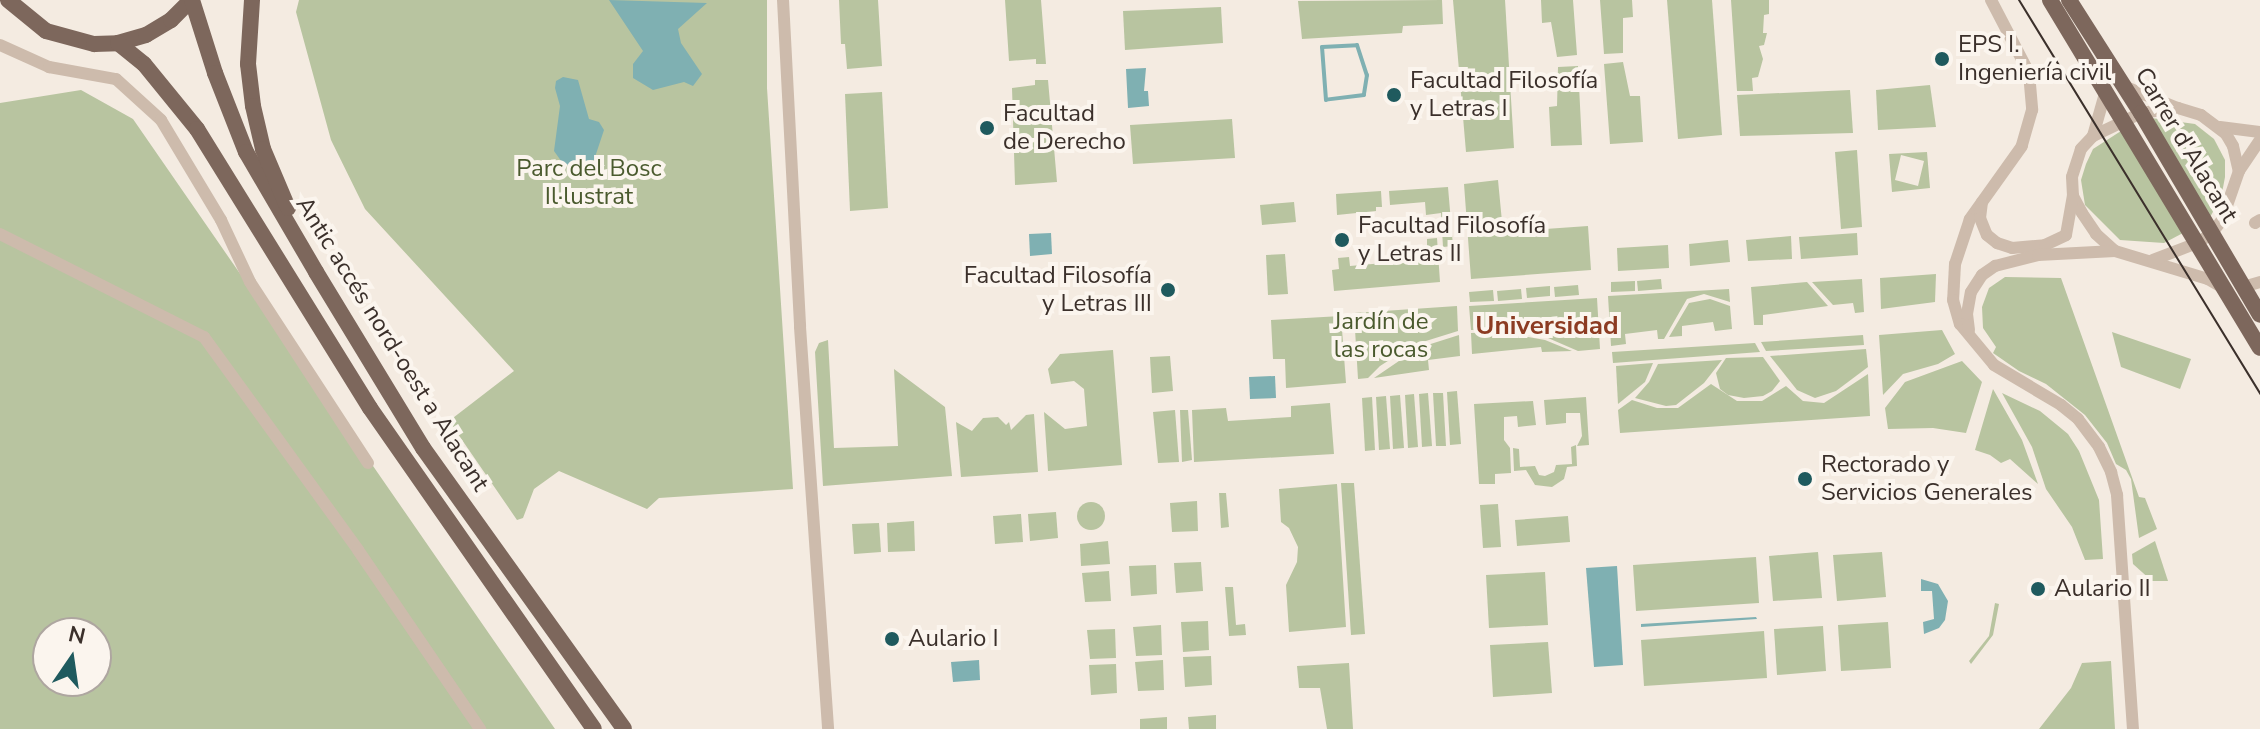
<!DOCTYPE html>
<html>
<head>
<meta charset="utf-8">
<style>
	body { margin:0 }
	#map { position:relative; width:2260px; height:729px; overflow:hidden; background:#f4ebe1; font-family:"Nunito Sans",sans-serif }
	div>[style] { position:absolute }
	.green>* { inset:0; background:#b8c4a0 }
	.round { border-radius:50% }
	.water>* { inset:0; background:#7fb0b2 }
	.stream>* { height:4px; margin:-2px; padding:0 2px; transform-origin:2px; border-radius:2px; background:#7fb0b2 }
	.minor>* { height:12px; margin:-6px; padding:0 6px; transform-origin:6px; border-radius:6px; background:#cdbbac }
	.major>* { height:16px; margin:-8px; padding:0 8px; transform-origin:8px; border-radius:8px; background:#7d675c }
	.tram>* { height:2px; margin:-1px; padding:0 1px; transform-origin:1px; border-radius:1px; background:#3b302b }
	.dots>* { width:22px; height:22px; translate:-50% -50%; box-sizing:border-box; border:4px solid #fbf5ee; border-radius:50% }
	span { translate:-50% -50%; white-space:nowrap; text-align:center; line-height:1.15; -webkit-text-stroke:8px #fbf5ee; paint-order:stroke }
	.poi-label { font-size:24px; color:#3b302b }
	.left { translate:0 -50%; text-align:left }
	.right { translate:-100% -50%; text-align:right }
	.street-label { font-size:24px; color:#3b302b }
	.park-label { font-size:24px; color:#4a5a2e }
	.neighbourhood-label { font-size:26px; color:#8c3b22; font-weight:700 }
	.north { position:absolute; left:32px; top:617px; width:80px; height:80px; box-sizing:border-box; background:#fbf5ee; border:2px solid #aea6a0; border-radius:50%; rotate:13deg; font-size:22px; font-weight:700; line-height:32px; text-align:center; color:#3b302b }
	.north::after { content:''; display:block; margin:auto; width:28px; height:36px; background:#1f5a5e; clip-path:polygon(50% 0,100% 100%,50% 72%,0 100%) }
</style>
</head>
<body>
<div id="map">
	<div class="green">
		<i style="clip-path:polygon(299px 0,767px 0,767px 88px,793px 489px,659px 498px,647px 509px,559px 471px,534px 489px,523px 518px,517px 520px,449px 421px,514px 371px,365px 209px,331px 140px,296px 12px)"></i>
		<i style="clip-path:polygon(839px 0,878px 0,882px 66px,847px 69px,845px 44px,841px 44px)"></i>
		<i style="clip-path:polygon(1005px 0,1041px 0,1046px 64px,1036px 64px,1036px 59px,1009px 61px)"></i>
		<i style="clip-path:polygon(1442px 0,1443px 24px,1403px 26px,1402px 33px,1302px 39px,1298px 1px)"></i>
		<i style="clip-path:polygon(1453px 0,1505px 0,1514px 148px,1466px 152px)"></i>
		<i style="clip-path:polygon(1541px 0,1573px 0,1577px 55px,1557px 57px,1551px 22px,1542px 23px)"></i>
		<i style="clip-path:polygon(1600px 0,1632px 0,1633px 17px,1623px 18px,1623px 53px,1604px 54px)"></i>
		<i style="clip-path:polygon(1667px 0,1712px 0,1722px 135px,1678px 139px)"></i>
		<i style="clip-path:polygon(1731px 0,1769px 0,1769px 14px,1764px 15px,1763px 33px,1767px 33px,1764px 45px,1759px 46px,1763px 59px,1758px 77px,1752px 78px,1753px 91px,1737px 91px)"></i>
		<i style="clip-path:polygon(1221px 7px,1223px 43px,1125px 50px,1123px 11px)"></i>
		<i style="clip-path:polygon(1623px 62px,1630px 96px,1640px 96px,1643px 142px,1610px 144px,1604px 64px)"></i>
		<i style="clip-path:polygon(1578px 66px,1582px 145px,1551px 146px,1549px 107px,1557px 106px,1558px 67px)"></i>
		<i style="clip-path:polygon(1035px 80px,1048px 80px,1057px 182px,1015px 185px,1012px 88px,1035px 85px)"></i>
		<i style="clip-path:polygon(1930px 85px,1936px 127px,1878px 130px,1876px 90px)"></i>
		<i style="clip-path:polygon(evenodd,81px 90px,133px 119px,555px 729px,0 729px,0 103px,81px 90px,48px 633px,96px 633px,96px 681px,48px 681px,48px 633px)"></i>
		<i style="clip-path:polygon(1850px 90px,1853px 133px,1740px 136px,1737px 95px)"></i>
		<i style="clip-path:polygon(882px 92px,888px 208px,850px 211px,845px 94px)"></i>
		<i style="clip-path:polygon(2151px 118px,2195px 124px,2214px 139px,2225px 160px,2225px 177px,2221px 198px,2210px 217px)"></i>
		<i style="clip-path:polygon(1232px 119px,1235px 158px,1133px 164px,1130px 125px)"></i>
		<i style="clip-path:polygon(2121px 131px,2183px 233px,2164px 243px,2120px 240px,2085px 205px,2081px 180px,2086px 164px,2093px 149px)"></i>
		<i style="clip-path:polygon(1857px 150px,1862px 227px,1841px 229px,1835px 152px)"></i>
		<i style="clip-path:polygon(evenodd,1927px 152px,1930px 188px,1892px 192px,1889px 154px,1927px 152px,1901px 155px,1924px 161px,1918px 186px,1895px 180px,1901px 155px)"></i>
		<i style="clip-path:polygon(1498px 180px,1503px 232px,1588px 226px,1591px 270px,1471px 279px,1464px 184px)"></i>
		<i style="clip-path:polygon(1448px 187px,1453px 246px,1443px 247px,1441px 213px,1426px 215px,1425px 202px,1390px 205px,1389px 191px)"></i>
		<i style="clip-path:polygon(1381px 191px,1382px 207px,1376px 207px,1376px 211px,1337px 215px,1336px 194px)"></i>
		<i style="clip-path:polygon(1294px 202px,1296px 222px,1262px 225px,1260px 205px)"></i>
		<i style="clip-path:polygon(1857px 233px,1858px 255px,1801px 259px,1799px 237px)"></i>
		<i style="clip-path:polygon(1791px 236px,1792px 259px,1748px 261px,1746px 240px)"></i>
		<i style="clip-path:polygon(1437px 238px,1440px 282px,1334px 291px,1332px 270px,1339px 269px,1338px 258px,1349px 257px,1350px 266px,1406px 261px,1405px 252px,1427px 250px,1427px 239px)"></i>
		<i style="clip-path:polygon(1728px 240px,1730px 262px,1690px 266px,1689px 244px)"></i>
		<i style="clip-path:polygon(1668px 245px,1669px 268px,1618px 271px,1617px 248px)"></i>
		<i style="clip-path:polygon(1285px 254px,1288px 294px,1268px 295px,1266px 255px)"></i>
		<i style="clip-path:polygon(1936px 274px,1935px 302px,1881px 309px,1880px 278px)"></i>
		<i style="clip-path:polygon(2005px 277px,2061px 278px,2139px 497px,2145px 498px,2157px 529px,2139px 538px,2131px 479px,2126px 470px,2116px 464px,2107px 443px,2085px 415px,2046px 384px,2019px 371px,1993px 353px,1996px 347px,1983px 328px,1982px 307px,1989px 288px)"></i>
		<i style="clip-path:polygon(1661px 279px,1662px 289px,1638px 291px,1637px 281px)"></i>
		<i style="clip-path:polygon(1862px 279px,1864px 312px,1855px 313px,1853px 303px,1833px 305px,1812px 282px)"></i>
		<i style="clip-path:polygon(1635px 281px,1635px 291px,1611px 292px,1611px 282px)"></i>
		<i style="clip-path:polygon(1807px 282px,1828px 306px,1763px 315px,1763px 325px,1754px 325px,1751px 287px)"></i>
		<i style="clip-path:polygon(1578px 285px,1579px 295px,1555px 297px,1554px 287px)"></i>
		<i style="clip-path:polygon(1550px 286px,1550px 296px,1527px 298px,1526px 288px)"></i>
		<i style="clip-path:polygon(1521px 289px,1522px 299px,1498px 301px,1497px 291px)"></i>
		<i style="clip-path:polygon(1729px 289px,1730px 302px,1704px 294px,1687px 299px,1664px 339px,1658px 339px,1657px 330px,1625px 334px,1626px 344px,1611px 346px,1608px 296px)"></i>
		<i style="clip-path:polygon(1493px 290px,1494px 301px,1470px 302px,1469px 292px)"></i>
		<i style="clip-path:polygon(1597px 298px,1600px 349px,1578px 351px,1548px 338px,1520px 331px,1471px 330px,1469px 306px)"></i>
		<i style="clip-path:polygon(1710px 299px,1730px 306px,1732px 329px,1715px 331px,1713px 322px,1682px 326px,1682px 336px,1669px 337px,1689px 303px)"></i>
		<i style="clip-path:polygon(1457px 306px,1458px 331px,1413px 345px,1380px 366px,1368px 378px,1358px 379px,1354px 313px)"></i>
		<i style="clip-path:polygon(1341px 316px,1346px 383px,1286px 388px,1285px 359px,1273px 359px,1271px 320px)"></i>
		<i style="clip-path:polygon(1942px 330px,1955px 354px,1938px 364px,1903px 374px,1883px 395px,1879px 335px)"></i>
		<i style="clip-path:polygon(1500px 332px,1545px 340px,1572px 351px,1542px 352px,1541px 347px,1472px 354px,1471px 333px)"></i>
		<i style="clip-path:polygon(2112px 332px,2191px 359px,2180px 389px,2121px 367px)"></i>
		<i style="clip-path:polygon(1459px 335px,1460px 356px,1428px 360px,1429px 370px,1374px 378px,1418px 348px)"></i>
		<i style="clip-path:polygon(1863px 335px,1864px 345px,1766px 351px,1761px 342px)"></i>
		<i style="clip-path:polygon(828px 340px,834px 448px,898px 446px,894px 369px,945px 407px,952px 476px,823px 486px,815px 352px,819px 343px)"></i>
		<i style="clip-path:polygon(1755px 343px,1760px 352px,1613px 363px,1612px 352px)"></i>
		<i style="clip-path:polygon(1866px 349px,1868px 367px,1836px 391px,1815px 398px,1797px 390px,1770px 356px)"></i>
		<i style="clip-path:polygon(1113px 350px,1122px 465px,1048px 471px,1044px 412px,1065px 429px,1087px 426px,1084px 389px,1074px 381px,1051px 384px,1048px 369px,1060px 354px)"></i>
		<i style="clip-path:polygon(1170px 356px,1173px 391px,1152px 393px,1150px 357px)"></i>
		<i style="clip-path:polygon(1763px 357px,1780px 381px,1772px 391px,1763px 396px,1744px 398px,1728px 395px,1720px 389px,1716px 373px,1726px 358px)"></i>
		<i style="clip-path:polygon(1722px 360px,1704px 383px,1676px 405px,1666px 406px,1635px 398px,1649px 382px,1658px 364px)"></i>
		<i style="clip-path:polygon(1962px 361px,1982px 382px,1966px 433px,1933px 428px,1888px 429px,1885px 408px,1905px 382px)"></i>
		<i style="clip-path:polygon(1653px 363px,1645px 382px,1618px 404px,1616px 366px)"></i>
		<i style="clip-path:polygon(1868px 374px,1870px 416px,1620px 433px,1618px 410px,1632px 400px,1657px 408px,1678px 408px,1711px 384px,1737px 401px,1762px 401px,1786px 386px,1803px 401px,1824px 403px)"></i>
		<i style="clip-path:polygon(1993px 389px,2022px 440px,2038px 484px,2010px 459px,2001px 463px,1990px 455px,1975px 450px)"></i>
		<i style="clip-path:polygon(1457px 391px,1461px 444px,1450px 445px,1447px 392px)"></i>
		<i style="clip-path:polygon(1428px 393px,1432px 446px,1422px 447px,1419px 394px)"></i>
		<i style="clip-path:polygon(1433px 393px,1443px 393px,1446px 446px,1436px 446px)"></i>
		<i style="clip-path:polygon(2002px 393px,2040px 411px,2068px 434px,2079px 451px,2099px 500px,2103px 559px,2085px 560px,2072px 527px,2046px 489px,2032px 447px)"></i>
		<i style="clip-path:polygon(1414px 394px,1418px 447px,1408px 448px,1405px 395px)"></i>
		<i style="clip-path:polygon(1400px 395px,1404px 448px,1393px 449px,1390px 396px)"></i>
		<i style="clip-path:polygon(1386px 396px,1390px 449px,1379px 450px,1376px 397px)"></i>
		<i style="clip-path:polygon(1372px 397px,1375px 450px,1365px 451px,1362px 398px)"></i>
		<i style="clip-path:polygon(1586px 397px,1589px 445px,1577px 446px,1582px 436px,1580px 413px,1566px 413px,1566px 423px,1546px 425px,1544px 400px)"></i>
		<i style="clip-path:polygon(1533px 401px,1536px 425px,1518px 427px,1517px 416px,1504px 417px,1504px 440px,1510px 448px,1511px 473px,1495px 474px,1495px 484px,1479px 484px,1474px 404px)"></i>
		<i style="clip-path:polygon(1330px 403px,1334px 454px,1194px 462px,1192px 410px,1226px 408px,1228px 421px,1291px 417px,1291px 406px)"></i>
		<i style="clip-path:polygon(1175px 410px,1179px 462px,1158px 463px,1153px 412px)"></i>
		<i style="clip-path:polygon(1180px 410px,1188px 410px,1192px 460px,1182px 462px)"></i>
		<i style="clip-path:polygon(1034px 414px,1038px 472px,961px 477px,956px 422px,972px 431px,983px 418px,998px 417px,1006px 425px,1009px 422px,1011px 430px,1026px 415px)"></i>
		<i style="clip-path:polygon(1576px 445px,1577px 466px,1567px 467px,1564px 479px,1552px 487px,1535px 485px,1526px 470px,1514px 471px,1513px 448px,1519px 449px,1520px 467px,1535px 466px,1539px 475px,1545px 476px,1554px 472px,1556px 465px,1572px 464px,1571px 447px)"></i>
		<i style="clip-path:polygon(1341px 483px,1354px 483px,1365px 634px,1351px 635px)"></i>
		<i style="clip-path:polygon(1337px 484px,1346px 627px,1289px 632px,1286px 585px,1297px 562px,1298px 547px,1289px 528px,1281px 522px,1279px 489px)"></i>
		<i style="clip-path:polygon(1219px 493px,1226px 493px,1229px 527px,1221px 528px)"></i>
		<i style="clip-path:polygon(1197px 501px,1198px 531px,1172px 532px,1170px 503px)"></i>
		<i class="round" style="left:1077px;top:502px;width:28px;height:28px"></i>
		<i style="clip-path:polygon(1498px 504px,1501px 547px,1483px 548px,1480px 505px)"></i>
		<i style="clip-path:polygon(1056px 512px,1058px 538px,1030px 541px,1028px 514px)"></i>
		<i style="clip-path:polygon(1021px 514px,1023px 542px,995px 544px,993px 516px)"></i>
		<i style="clip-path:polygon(1568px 516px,1570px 542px,1517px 546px,1515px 520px)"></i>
		<i style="clip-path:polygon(914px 521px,915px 551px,888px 552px,887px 523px)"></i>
		<i style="clip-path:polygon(879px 523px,881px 552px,854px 554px,852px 524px)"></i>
		<i style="clip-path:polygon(1108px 541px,1110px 564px,1081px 566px,1080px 544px)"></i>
		<i style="clip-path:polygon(2155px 541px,2168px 581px,2152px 581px,2133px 564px,2132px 554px)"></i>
		<i style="clip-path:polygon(1818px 552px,1822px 598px,1773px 601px,1769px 556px)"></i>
		<i style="clip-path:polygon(1882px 552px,1886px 597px,1837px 601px,1833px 555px)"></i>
		<i style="clip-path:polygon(1756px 557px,1759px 603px,1636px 611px,1633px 565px)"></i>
		<i style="clip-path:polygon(1201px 562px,1203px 591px,1176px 593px,1174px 563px)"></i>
		<i style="clip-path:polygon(1156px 565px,1157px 594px,1131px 596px,1129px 566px)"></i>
		<i style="clip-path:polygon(1109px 571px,1111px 601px,1085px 602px,1082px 573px)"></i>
		<i style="clip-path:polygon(1545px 572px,1548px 625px,1489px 628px,1486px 575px)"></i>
		<i style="clip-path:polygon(1225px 587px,1233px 587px,1236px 625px,1245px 624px,1246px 635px,1229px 636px)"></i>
		<i style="clip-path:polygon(1995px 603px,1999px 604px,1993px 635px,1971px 664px,1969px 661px,1989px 636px)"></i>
		<i style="clip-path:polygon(1208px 621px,1209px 650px,1183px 652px,1181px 622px)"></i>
		<i style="clip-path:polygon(1888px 622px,1891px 668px,1841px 671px,1838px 625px)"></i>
		<i style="clip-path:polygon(1161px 625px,1162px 655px,1136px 656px,1133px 627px)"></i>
		<i style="clip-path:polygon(1823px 626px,1826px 671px,1777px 675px,1774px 629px)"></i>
		<i style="clip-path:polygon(1115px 629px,1116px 658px,1090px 659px,1087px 630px)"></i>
		<i style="clip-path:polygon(1764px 631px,1767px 678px,1644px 686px,1641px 640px)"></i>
		<i style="clip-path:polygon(1548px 642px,1552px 693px,1493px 697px,1490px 645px)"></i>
		<i style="clip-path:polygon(1211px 656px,1212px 685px,1185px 687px,1183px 657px)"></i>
		<i style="clip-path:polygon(1163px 660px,1164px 690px,1138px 691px,1135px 662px)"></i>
		<i style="clip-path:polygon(2111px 661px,2115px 729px,2039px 729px,2071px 688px,2082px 663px)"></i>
		<i style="clip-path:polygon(1349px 663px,1353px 729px,1327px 729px,1320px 688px,1299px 688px,1297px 666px)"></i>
		<i style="clip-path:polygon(1116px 664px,1117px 693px,1091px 695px,1089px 665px)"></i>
		<i style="clip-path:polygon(1216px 715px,1216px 729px,1189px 729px,1188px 717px)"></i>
		<i style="clip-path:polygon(1167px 717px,1167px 729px,1140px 729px,1140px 719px)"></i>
	</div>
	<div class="water">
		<i style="clip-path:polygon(609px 0,707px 3px,678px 29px,681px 43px,702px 74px,693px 86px,684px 82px,653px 90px,633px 78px,633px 64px,643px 51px)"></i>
		<i style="clip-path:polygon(1146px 68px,1144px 91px,1148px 91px,1149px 106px,1128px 108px,1126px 69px)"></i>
		<i style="clip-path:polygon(563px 77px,578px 80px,589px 119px,599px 122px,604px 130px,594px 160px,580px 165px,564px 165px,554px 151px,560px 106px,555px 88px,556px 81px)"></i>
		<i style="clip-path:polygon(1051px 233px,1052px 254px,1030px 256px,1029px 234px)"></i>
		<i style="clip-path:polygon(1275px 376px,1276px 398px,1250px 399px,1249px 377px)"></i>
		<i style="clip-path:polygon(1617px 566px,1623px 665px,1594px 667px,1586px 568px)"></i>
		<i style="clip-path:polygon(1921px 579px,1938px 584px,1948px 601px,1945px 620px,1939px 628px,1924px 634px,1923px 622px,1934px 619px,1932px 591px,1921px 591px)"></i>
		<i style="clip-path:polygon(1756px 617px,1757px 619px,1641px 627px,1641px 624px)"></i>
		<i style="clip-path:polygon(979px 660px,980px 680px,953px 682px,951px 662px)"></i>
	</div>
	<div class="stream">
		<i style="left:1357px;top:45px;width:32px;rotate:72deg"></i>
		<i style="left:1367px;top:75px;width:20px;rotate:99deg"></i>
		<i style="left:1364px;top:95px;width:38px;rotate:173deg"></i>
		<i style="left:1326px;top:100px;width:53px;rotate:-94.3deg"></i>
		<i style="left:1322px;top:47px;width:35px;rotate:-3deg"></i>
	</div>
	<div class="minor">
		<i style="left:783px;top:0;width:327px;rotate:87deg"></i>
		<i style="left:800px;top:327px;width:403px;rotate:86deg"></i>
		<i style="left:1991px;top:0;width:82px;rotate:62.5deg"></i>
		<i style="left:2029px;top:73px;width:37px;rotate:85deg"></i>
		<i style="left:2032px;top:110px;width:37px;rotate:106deg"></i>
		<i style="left:2022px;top:146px;width:90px;rotate:125.5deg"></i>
		<i style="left:1970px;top:219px;width:47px;rotate:108.4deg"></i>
		<i style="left:1955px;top:264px;width:36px;rotate:93deg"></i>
		<i style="left:1953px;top:300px;width:25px;rotate:74deg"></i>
		<i style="left:1960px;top:324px;width:53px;rotate:50.3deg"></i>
		<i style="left:1994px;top:365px;width:78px;rotate:30.8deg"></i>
		<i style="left:2061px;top:405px;width:22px;rotate:39deg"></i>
		<i style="left:2078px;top:419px;width:35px;rotate:53deg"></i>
		<i style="left:2099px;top:447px;width:28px;rotate:64deg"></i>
		<i style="left:2111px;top:472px;width:24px;rotate:75deg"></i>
		<i style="left:2117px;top:495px;width:235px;rotate:86.1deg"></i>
		<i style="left:0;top:45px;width:54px;rotate:24.2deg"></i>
		<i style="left:49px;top:67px;width:68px;rotate:10.2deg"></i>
		<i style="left:116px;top:79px;width:61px;rotate:42.3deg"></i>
		<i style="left:161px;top:120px;width:117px;rotate:59deg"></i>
		<i style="left:221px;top:220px;width:68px;rotate:64.9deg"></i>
		<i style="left:250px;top:282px;width:216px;rotate:56.9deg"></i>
		<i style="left:2126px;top:87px;width:53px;rotate:22.2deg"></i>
		<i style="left:2106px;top:90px;width:48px;rotate:105.8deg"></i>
		<i style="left:2093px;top:136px;width:18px;rotate:133deg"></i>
		<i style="left:2081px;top:149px;width:29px;rotate:108deg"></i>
		<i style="left:2072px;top:177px;width:19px;rotate:87deg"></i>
		<i style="left:2073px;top:196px;width:19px;rotate:62deg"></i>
		<i style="left:2082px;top:213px;width:25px;rotate:56deg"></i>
		<i style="left:2096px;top:234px;width:25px;rotate:42deg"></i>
		<i style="left:2115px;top:251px;width:97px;rotate:16.8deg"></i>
		<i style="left:2208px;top:279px;width:16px;rotate:30deg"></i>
		<i style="left:2220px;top:127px;width:40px;rotate:7.1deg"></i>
		<i style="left:2093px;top:136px;width:53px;rotate:-25.6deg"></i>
		<i style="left:2141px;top:113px;width:37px;rotate:-8deg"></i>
		<i style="left:2178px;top:108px;width:24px;rotate:17deg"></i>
		<i style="left:2201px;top:115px;width:31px;rotate:37deg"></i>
		<i style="left:2226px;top:134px;width:14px;rotate:60deg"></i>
		<i style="left:2233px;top:146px;width:26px;rotate:77deg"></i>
		<i style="left:2239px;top:171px;width:52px;rotate:109.1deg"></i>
		<i style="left:2222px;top:220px;width:18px;rotate:128deg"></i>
		<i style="left:2211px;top:234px;width:17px;rotate:147deg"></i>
		<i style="left:2197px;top:243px;width:47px;rotate:158.9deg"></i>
		<i style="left:2239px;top:171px;width:37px;rotate:-56deg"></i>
		<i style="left:1982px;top:202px;width:16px;rotate:97deg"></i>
		<i style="left:1980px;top:218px;width:18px;rotate:68deg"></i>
		<i style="left:1987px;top:235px;width:13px;rotate:39deg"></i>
		<i style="left:1997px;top:243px;width:16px;rotate:18deg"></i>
		<i style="left:2012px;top:248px;width:33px;rotate:-5deg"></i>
		<i style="left:2045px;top:245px;width:23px;rotate:-25deg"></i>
		<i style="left:2066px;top:235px;width:40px;rotate:-80deg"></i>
		<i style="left:2255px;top:223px;width:6px;rotate:-31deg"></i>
		<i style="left:0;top:234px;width:229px;rotate:26.8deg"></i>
		<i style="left:204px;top:337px;width:263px;rotate:54.1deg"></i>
		<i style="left:358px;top:550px;width:217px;rotate:55.7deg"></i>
		<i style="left:2243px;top:287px;width:18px;rotate:-16deg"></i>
		<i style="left:1969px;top:330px;width:16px;rotate:-97deg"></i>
		<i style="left:1967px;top:314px;width:22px;rotate:-80deg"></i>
		<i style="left:1971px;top:292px;width:20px;rotate:-57deg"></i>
		<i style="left:1982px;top:275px;width:16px;rotate:-35deg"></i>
		<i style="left:1995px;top:266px;width:44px;rotate:-14.3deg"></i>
		<i style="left:2038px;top:255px;width:77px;rotate:-3deg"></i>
	</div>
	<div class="major">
		<i style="left:8px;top:0;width:49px;rotate:39.2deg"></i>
		<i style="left:46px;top:31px;width:50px;rotate:15.2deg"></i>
		<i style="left:94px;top:44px;width:24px;rotate:-2deg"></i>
		<i style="left:118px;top:43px;width:29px;rotate:-16deg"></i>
		<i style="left:146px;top:35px;width:29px;rotate:-31deg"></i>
		<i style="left:171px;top:20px;width:28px;rotate:-45deg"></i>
		<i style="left:192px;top:0;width:77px;rotate:72.5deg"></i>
		<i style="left:215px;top:73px;width:85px;rotate:68.6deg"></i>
		<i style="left:246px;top:152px;width:139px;rotate:59.7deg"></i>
		<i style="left:316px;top:272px;width:206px;rotate:58.7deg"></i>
		<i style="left:423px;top:448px;width:345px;rotate:54.4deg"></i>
		<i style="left:252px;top:0;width:64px;rotate:93.6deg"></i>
		<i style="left:248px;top:64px;width:42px;rotate:83.2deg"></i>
		<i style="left:253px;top:106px;width:44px;rotate:76.9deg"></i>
		<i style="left:263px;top:149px;width:64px;rotate:67deg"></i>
		<i style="left:2050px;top:0;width:406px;rotate:58.9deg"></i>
		<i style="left:2069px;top:0;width:134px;rotate:57.5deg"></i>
		<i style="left:2141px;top:113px;width:234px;rotate:59.5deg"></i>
		<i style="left:118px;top:43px;width:33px;rotate:39deg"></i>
		<i style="left:144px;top:64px;width:84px;rotate:50.8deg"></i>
		<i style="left:197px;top:129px;width:328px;rotate:58.2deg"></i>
		<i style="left:370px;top:408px;width:391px;rotate:55.1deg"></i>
	</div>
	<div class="tram">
		<i style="left:2019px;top:0;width:462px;rotate:58.5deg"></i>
	</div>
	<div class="dots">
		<i style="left:1942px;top:59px;background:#1f5a5e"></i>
		<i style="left:1394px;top:95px;background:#1f5a5e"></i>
		<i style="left:987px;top:128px;background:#1f5a5e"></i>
		<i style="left:1342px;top:240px;background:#1f5a5e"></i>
		<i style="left:1168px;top:290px;background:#1f5a5e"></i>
		<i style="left:1805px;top:479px;background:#1f5a5e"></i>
		<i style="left:2038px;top:589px;background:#1f5a5e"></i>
		<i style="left:892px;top:639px;background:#1f5a5e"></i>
	</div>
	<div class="poi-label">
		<span class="left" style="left:1958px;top:59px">EPS I.<br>Ingeniería civil</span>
		<span class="left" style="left:1410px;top:95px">Facultad Filosofía<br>y Letras I</span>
		<span class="left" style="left:1003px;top:128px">Facultad<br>de Derecho</span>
		<span class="left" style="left:1358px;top:240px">Facultad Filosofía<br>y Letras II</span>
		<span class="right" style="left:1152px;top:290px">Facultad Filosofía<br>y Letras III</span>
		<span class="left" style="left:1821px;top:479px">Rectorado y<br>Servicios Generales</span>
		<span class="left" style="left:2054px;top:589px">Aulario II</span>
		<span class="left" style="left:908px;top:639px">Aulario I</span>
	</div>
	<div class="street-label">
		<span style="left:2186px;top:145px;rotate:59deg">Carrer d'Alacant</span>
		<span style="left:392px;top:344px;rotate:58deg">Antic accés nord-oest a Alacant</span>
	</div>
	<div class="park-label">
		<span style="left:589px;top:183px">Parc del Bosc<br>Il·lustrat</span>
		<span style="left:1381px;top:336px">Jardín de<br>las rocas</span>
	</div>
	<div class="neighbourhood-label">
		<span style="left:1547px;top:326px">Universidad</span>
	</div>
	<div class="north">N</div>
</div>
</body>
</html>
